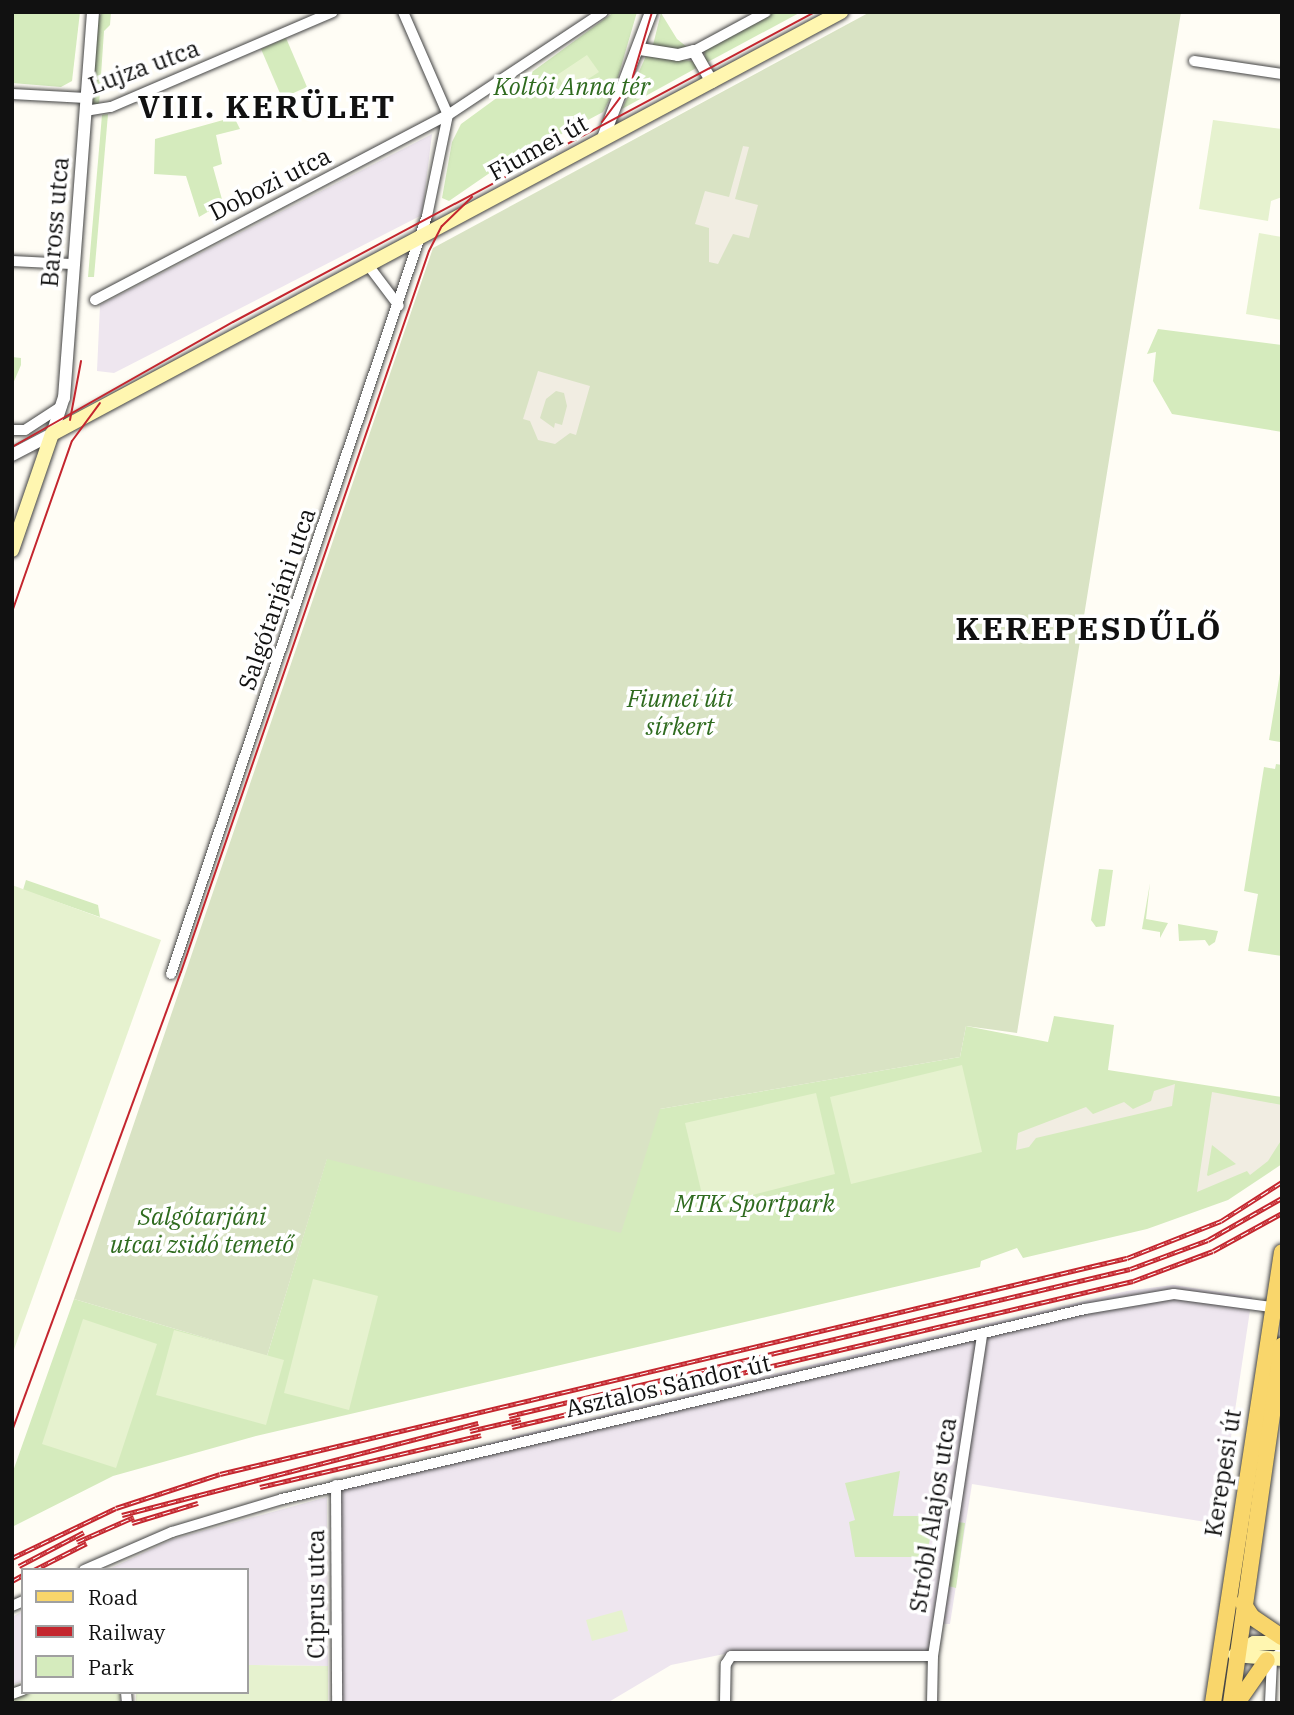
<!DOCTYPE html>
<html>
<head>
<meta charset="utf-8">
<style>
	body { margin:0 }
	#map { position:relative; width:1294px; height:1715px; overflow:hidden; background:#fffdf5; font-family:"IBM Plex Serif",serif }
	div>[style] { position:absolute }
	.industrial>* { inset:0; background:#eee6ef }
	.green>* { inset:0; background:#d5ebbd }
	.cemetery>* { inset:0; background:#d9e3c4 }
	.pitch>* { inset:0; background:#e6f2cf }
	.plaza>* { inset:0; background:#f1ede2 }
	.roads { filter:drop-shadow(0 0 2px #444) drop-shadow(0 0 2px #444) }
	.minor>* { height:10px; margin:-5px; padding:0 5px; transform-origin:5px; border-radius:5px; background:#fff }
	.tertiary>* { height:12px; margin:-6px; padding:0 6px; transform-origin:6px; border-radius:6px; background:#fff }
	.secondary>* { height:14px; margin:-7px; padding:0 7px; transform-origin:7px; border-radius:7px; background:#fff6b0 }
	.primary>* { height:16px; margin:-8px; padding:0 8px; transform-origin:8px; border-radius:8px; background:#f9d66b }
	.tram>* { height:2px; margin:-1px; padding:0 1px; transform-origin:1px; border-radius:1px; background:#c4262e }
	.rail>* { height:5px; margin-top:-2.5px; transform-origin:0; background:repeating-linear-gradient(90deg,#fff 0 8px,#c4262e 0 16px); box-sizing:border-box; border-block:2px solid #c4262e }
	span { translate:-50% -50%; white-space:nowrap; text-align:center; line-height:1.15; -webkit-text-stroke:7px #fff; paint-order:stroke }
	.street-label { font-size:24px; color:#111 }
	.park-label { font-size:24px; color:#2f6b1f; font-style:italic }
	.district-label { font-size:32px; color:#111; font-weight:700; letter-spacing:2px }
	.frame { position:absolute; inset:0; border:14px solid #111; pointer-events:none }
	.legend { position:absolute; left:21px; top:1568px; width:228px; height:126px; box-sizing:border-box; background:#fff; border:2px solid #a0a0a0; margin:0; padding:9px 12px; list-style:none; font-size:21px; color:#111 }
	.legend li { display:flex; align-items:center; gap:14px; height:35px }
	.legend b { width:35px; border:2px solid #a0a0a0 }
</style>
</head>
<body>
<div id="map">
	<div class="industrial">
		<i style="clip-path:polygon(432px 134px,422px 215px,114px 373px,97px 371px,100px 305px)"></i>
		<i style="clip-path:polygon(1173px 1285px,1252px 1297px,1218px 1524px,972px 1484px,950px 1624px,939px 1624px,939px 1653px,729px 1653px,671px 1665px,607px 1703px,337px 1703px,336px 1486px,516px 1436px,827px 1361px,1127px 1291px)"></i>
		<i style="clip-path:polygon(327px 1497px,328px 1666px,247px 1665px,247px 1570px,107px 1570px,173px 1539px)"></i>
		<i style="clip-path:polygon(23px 1611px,23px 1681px,12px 1685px,12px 1617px)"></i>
	</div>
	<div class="green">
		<i style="clip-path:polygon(12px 12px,80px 12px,72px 81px,61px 87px,12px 83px)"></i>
		<i style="clip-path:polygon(103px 12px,111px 12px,110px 25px,104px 31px,99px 105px,92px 106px,98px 18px)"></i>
		<i style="clip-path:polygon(614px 12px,637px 12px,614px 91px,603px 112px,494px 170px,449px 201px,442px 198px,452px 142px,461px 124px)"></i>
		<i style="clip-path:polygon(774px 12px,801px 12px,706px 63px,704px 50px)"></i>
		<i style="clip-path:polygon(661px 13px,677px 39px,687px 47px,685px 51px,653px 45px)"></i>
		<i style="clip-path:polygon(286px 38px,307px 87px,282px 98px,261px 49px)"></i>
		<i style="clip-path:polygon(646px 56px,692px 61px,700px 66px,622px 109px)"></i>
		<i style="clip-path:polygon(108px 114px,94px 277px,88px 277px,102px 115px)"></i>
		<i style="clip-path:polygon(234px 117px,240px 129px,216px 135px,222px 164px,213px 167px,223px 203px,199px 217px,186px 176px,154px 174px,155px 139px)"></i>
		<i style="clip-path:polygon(1158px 329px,1282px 345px,1282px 432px,1172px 414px,1153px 381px,1156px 352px,1147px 354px)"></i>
		<i style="clip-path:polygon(12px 357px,21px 358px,21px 365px,12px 386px)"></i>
		<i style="clip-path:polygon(1282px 661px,1282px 749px,1280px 742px,1269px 740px)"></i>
		<i style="clip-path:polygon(1276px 764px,1282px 765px,1282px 956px,1248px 951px,1258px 894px,1244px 891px,1264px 767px,1275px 769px)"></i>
		<i style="clip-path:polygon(1099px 869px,1113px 870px,1105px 926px,1096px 927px,1091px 920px)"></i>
		<i style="clip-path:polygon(26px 880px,98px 905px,100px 917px,23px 890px)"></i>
		<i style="clip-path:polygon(1150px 883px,1146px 919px,1168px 923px,1160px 938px,1160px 932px,1142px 929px)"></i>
		<i style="clip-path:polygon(1178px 924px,1218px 931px,1215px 942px,1209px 946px,1205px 940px,1179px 941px)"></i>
		<i style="clip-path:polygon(1054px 1016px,1114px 1025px,1108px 1070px,1282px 1097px,1282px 1164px,1228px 1200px,1147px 1229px,1023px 1258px,1017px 1248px,981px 1261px,980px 1267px,256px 1436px,113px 1476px,12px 1527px,12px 1474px,74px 1299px,267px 1356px,327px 1158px,660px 1109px,960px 1057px,966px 1026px,1048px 1042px)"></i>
		<i style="clip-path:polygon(900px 1471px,893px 1516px,935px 1516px,926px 1557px,855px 1557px,849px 1522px,855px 1520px,845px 1483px)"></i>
		<i style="clip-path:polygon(958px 1522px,965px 1523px,956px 1588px,948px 1586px)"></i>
	</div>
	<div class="cemetery">
		<i style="clip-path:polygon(870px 12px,1181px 12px,1017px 1033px,966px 1026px,960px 1057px,660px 1109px,621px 1233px,327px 1159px,267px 1356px,74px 1299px,433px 248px)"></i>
	</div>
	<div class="pitch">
		<i style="clip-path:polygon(587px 55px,599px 72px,568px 92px,557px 75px)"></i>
		<i style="clip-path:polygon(1213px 120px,1282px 129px,1282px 197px,1271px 201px,1268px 221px,1199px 209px)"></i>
		<i style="clip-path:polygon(1259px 233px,1282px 237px,1281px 320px,1246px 314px)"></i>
		<i style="clip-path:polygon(12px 885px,161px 940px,12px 1355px)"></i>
		<i style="clip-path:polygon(962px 1065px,982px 1152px,851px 1184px,830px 1097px)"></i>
		<i style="clip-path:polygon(816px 1093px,835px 1174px,705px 1207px,685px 1123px)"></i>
		<i style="clip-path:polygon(313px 1279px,378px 1296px,349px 1410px,284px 1393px)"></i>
		<i style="clip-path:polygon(83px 1319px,157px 1344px,116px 1468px,42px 1444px)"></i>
		<i style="clip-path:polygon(174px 1330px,284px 1360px,266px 1425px,156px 1395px)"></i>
		<i style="clip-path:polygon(622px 1610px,628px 1631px,592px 1641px,586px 1620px)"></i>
		<i style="clip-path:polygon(247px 1665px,328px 1666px,328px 1703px,136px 1703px,136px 1692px,247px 1692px)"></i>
		<i style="clip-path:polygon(31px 1692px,120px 1692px,120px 1703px,12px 1703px,12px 1698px)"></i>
	</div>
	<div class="plaza">
		<i style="clip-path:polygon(743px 146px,749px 147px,735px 199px,758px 205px,749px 238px,733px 234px,718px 264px,709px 262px,709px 228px,695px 224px,705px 191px,729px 197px)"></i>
		<i style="clip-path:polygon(evenodd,538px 371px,590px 386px,576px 435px,570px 433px,555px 444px,538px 440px,530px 421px,523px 419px,538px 371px,556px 391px,564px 393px,567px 406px,562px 425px,555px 423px,554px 428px,540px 418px,546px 399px,556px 391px)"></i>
		<i style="clip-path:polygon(1175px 1084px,1172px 1106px,1036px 1138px,1029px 1147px,1016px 1150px,1018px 1133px,1086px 1107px,1093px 1114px,1124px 1102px,1133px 1109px,1151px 1101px,1154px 1091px)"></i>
		<i style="clip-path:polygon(evenodd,1212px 1092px,1282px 1105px,1282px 1139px,1268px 1161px,1250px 1175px,1247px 1171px,1197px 1192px,1212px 1092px,1212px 1145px,1236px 1164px,1208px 1176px,1207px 1175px,1212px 1145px)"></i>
	</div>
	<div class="roads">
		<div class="minor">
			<i style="left:694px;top:51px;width:82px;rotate:-28.4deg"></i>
			<i style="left:1194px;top:61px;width:89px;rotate:8.4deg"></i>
			<i style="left:12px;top:94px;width:74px;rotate:3.1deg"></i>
			<i style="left:85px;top:111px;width:26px;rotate:-9deg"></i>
			<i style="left:111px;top:107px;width:241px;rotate:-23.2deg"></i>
			<i style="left:12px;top:261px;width:59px;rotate:2.9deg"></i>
			<i style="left:368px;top:265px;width:51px;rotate:52.9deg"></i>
			<i style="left:95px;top:300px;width:399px;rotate:-27.7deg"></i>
			<i style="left:448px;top:115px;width:186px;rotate:-33.6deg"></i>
			<i style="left:12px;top:430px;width:13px"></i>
			<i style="left:25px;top:430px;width:44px;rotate:-33deg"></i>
			<i style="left:171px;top:974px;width:800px;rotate:-71.34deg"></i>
			<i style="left:427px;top:216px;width:103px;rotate:-78.3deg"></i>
			<i style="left:448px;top:115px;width:112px;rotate:-113.6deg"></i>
			<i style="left:336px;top:1485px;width:218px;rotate:89.7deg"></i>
			<i style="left:84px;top:1570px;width:96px;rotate:-23.4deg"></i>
			<i style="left:172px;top:1532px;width:115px;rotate:-16.7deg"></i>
			<i style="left:282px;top:1499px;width:825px;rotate:-13.31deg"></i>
			<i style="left:1085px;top:1309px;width:90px;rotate:-9.6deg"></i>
			<i style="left:1174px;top:1294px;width:98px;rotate:7.6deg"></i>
			<i style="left:12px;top:1606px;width:12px;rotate:-24deg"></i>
			<i style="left:126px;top:1692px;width:11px;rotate:85deg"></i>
			<i style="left:12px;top:1694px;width:12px;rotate:-20deg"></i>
			<i style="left:725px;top:1703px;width:39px;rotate:-89deg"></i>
			<i style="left:726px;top:1664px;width:9px;rotate:-58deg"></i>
			<i style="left:731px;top:1656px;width:202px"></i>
			<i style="left:932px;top:1703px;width:47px;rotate:-88.8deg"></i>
			<i style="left:933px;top:1656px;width:326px;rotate:-81.3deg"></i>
			<i style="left:1270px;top:1703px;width:43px;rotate:-87.3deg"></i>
			<i style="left:1272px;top:1660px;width:13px;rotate:-42deg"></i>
		</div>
		<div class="tertiary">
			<i style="left:640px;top:49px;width:38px;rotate:9deg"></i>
			<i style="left:678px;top:55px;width:16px;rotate:-14deg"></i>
			<i style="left:694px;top:51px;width:36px;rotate:60deg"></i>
			<i style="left:603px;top:138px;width:135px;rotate:-69.1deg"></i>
			<i style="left:12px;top:455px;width:45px;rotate:-27.7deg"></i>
			<i style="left:52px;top:434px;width:38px;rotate:-72deg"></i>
			<i style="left:64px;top:398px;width:387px;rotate:-85.7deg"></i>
		</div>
		<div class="secondary">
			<i style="left:12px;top:550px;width:123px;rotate:-71deg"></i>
			<i style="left:52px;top:434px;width:895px;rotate:-28.14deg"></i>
			<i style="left:1282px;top:1643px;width:28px;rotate:180deg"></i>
			<i style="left:1254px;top:1643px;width:22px;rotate:148deg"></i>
			<i style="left:1235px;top:1655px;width:47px;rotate:4.9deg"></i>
		</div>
		<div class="primary">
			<i style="left:1243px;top:1603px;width:17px;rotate:57deg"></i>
			<i style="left:1252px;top:1617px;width:36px;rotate:34deg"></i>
			<i style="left:1213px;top:1703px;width:456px;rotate:-81.3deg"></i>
			<i style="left:1231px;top:1703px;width:361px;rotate:-81.9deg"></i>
			<i style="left:1237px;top:1703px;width:52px;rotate:-55.1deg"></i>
		</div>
	</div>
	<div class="tram">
		<i style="left:602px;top:122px;width:49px;rotate:-53.4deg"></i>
		<i style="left:631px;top:83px;width:74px;rotate:-73.5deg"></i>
		<i style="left:70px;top:420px;width:60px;rotate:-79.4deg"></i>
		<i style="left:12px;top:447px;width:254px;rotate:-29.5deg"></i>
		<i style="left:233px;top:322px;width:659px;rotate:-28.04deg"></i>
		<i style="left:12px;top:612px;width:181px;rotate:-70.7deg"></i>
		<i style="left:72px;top:441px;width:47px;rotate:-53.6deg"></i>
		<i style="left:12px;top:1431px;width:489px;rotate:-69.8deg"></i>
		<i style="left:181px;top:972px;width:762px;rotate:-71.02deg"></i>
		<i style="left:429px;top:251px;width:28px;rotate:-63deg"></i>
		<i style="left:442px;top:226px;width:42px;rotate:-44deg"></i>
	</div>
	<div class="rail">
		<i style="left:509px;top:1416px;width:638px;rotate:-13.32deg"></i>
		<i style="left:1130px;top:1269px;width:83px;rotate:-20.4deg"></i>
		<i style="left:1208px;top:1240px;width:85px;rotate:-29.6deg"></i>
		<i style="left:512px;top:1427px;width:638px;rotate:-13.23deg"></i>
		<i style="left:1133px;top:1281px;width:85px;rotate:-20.6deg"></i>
		<i style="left:1213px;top:1251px;width:79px;rotate:-28.8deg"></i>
		<i style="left:470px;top:1431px;width:52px;rotate:-13.2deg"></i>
		<i style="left:260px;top:1487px;width:227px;rotate:-13.2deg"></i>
		<i style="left:122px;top:1515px;width:368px;rotate:-14.5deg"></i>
		<i style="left:132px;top:1523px;width:69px;rotate:-16.9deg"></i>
		<i style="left:77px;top:1542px;width:62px;rotate:-23.7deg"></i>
		<i style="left:12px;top:1558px;width:115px;rotate:-25.7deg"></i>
		<i style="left:116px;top:1508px;width:109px;rotate:-18.1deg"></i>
		<i style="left:220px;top:1474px;width:932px;rotate:-13.4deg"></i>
		<i style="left:1127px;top:1258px;width:101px;rotate:-21.5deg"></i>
		<i style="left:1221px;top:1221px;width:72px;rotate:-32.6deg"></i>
		<i style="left:19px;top:1566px;width:73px;rotate:-27.6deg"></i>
		<i style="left:34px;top:1570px;width:59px;rotate:-27deg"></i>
		<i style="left:12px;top:1581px;width:13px;rotate:-29deg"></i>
	</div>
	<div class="street-label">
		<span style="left:144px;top:67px;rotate:-20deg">Lujza utca</span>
		<span style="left:538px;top:148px;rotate:-29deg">Fiumei út</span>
		<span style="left:270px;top:184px;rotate:-27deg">Dobozi utca</span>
		<span style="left:55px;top:222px;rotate:-85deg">Baross utca</span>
		<span style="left:277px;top:599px;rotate:-71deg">Salgótarjáni utca</span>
		<span style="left:668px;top:1386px;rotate:-13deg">Asztalos Sándor út</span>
		<span style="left:1223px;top:1473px;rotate:-81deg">Kerepesi út</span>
		<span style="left:933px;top:1515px;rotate:-81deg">Stróbl Alajos utca</span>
		<span style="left:316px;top:1594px;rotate:-90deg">Ciprus utca</span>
	</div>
	<div class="park-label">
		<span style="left:572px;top:87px">Koltói Anna tér</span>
		<span style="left:680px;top:713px">Fiumei úti<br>sírkert</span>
		<span style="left:755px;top:1204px">MTK Sportpark</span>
		<span style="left:202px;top:1231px">Salgótarjáni<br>utcai zsidó temető</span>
	</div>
	<div class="district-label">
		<span style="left:267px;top:106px">VIII. KERÜLET</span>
		<span style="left:1089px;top:628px">KEREPESDŰLŐ</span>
	</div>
	<div class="frame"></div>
	<ul class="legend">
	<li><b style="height:9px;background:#f9d66b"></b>Road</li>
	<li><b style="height:9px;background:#c4262e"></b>Railway</li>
	<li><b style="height:19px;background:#d5ebbd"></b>Park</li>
	</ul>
</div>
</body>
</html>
